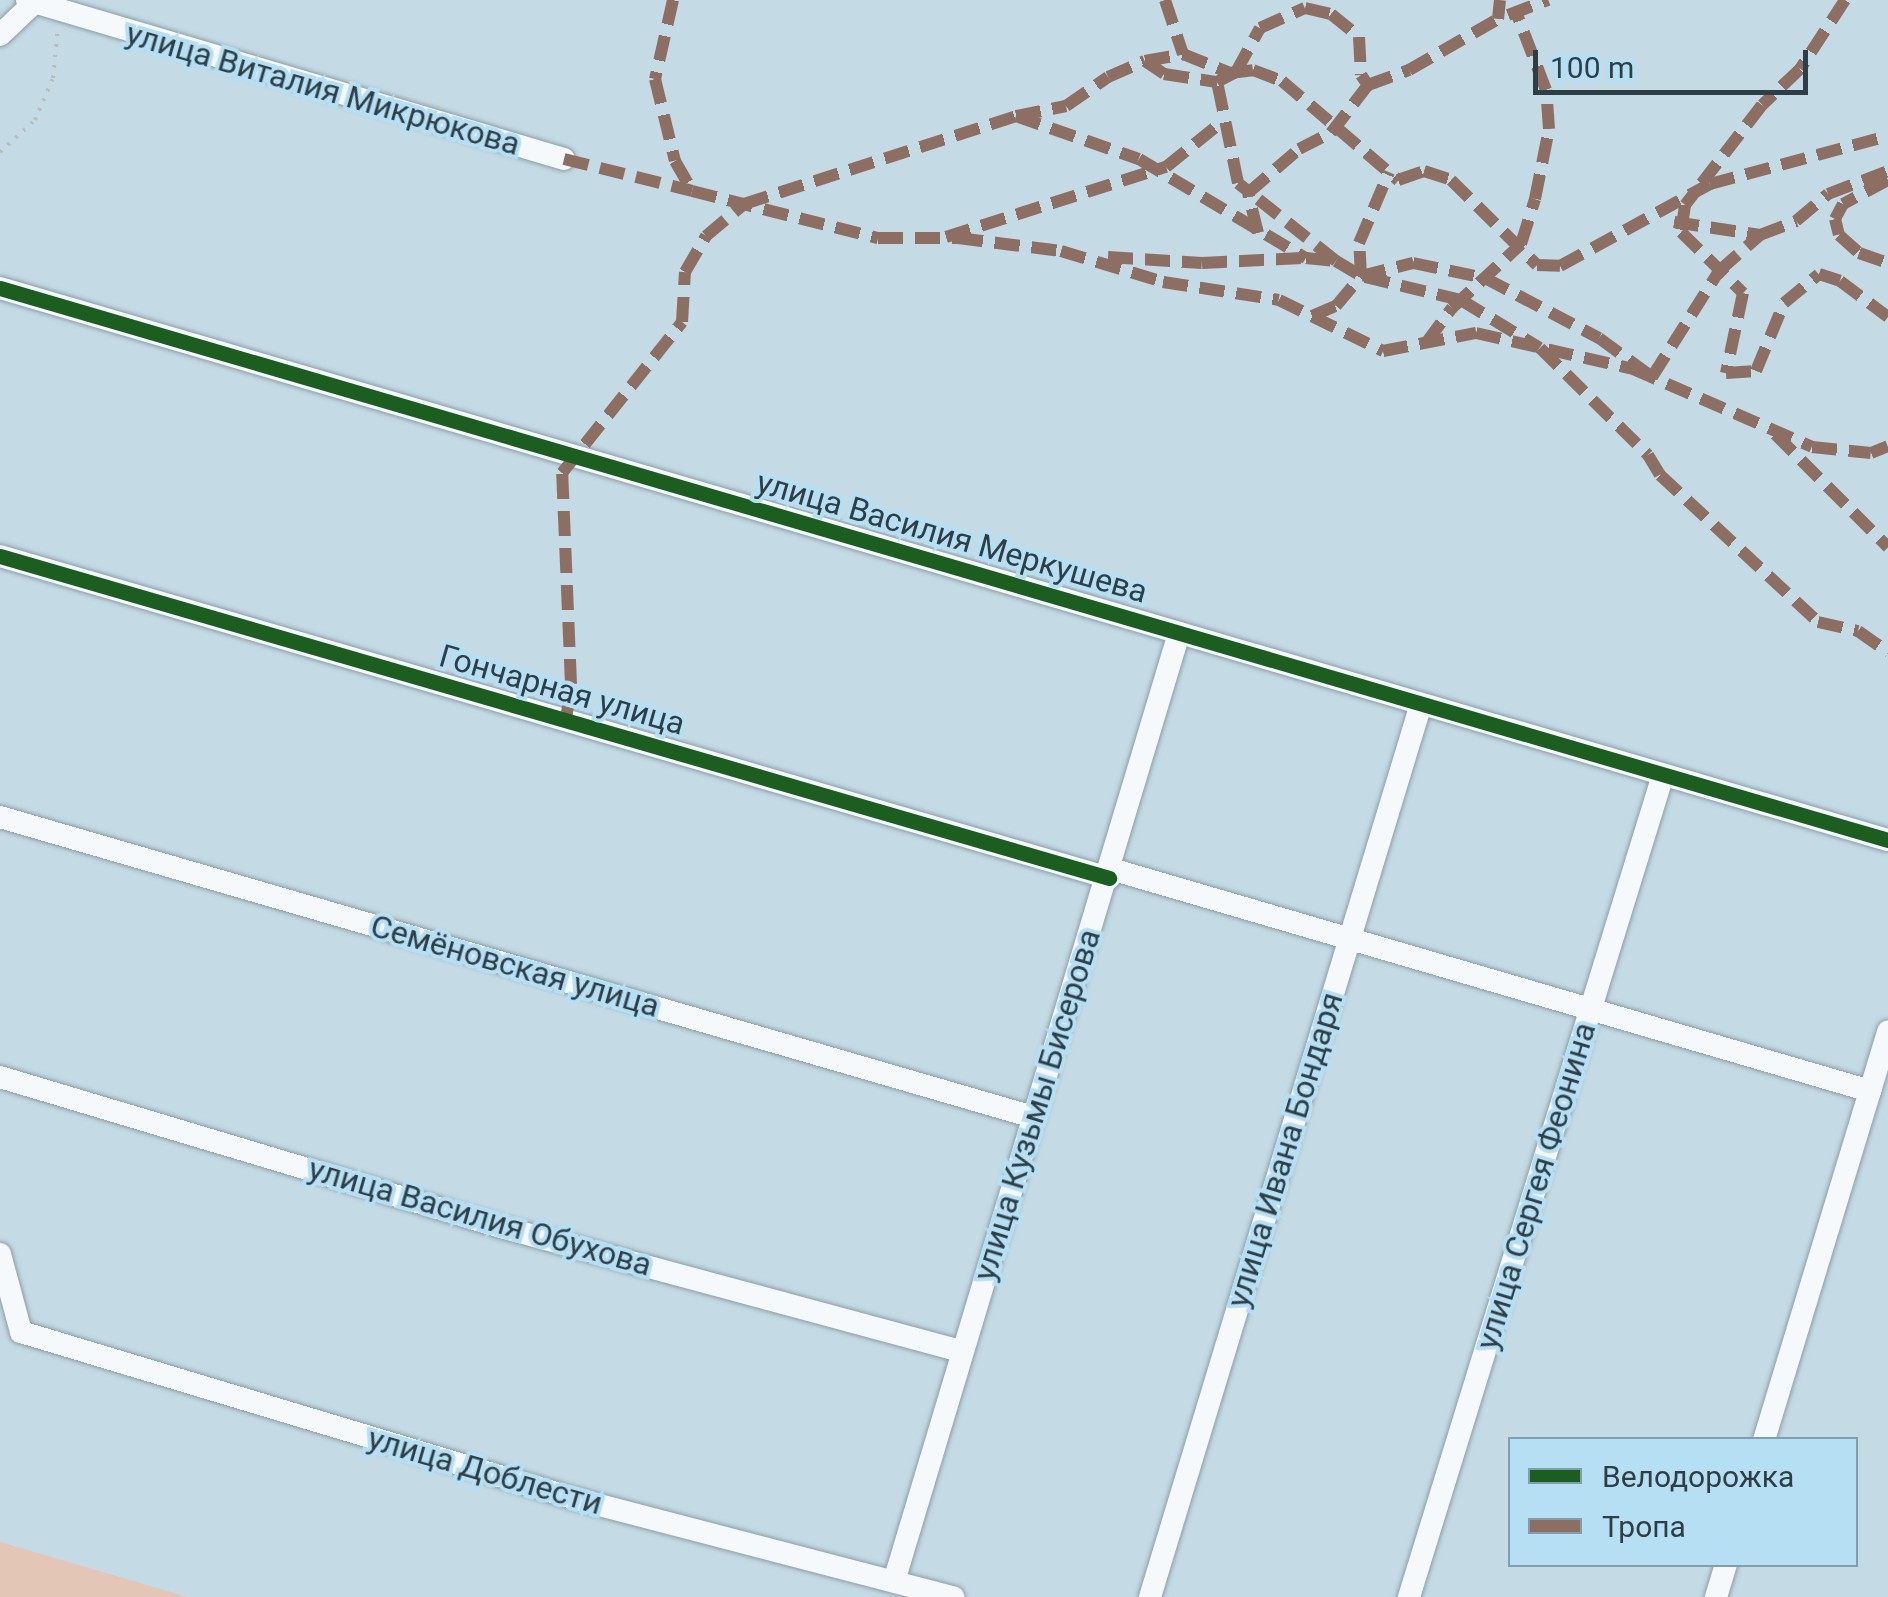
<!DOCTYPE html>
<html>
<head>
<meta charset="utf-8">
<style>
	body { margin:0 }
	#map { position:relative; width:1888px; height:1597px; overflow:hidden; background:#c4dae5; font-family:Roboto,sans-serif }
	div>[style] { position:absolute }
	.green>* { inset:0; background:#e3c6b6 }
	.path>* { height:4px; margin-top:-2px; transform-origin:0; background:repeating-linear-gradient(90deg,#b5bec1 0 2.5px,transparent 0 10.5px) }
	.roads { filter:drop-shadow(0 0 2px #8c9ea6) drop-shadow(0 0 2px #8c9ea6) }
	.minor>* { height:22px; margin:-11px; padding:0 11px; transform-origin:11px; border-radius:11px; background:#f6f9fb }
	.quiet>* { height:12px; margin-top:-6px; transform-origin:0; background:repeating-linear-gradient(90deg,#8d6e63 0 25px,transparent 0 37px) }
	.cycleway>* { height:15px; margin:-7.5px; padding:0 7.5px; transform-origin:7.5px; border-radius:7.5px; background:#1b5e20 }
	span { translate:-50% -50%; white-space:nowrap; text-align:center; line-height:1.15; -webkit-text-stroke:8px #b6dff3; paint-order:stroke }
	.street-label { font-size:32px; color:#2d3e46 }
	.legend { position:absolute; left:1508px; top:1437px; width:350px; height:130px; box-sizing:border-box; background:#b6dff3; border:2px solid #7f9fae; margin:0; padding:12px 18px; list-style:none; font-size:30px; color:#2d3e46 }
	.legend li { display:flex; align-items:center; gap:20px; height:50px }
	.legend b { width:50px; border:2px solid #7f9fae }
	.scale { position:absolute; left:1533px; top:50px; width:275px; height:45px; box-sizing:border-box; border:5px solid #2d3e46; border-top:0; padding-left:12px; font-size:30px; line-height:35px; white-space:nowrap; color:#2d3e46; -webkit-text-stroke:8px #b6dff3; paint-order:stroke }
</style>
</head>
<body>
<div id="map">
	<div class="green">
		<i style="clip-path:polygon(0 1542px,188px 1597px,0 1597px)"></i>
	</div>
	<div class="path">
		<i style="left:0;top:152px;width:47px;rotate:-42.4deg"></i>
		<i style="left:35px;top:120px;width:46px;rotate:-66.8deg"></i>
		<i style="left:53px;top:78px;width:51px;rotate:-84.4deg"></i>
	</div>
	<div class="roads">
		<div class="minor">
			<i style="left:27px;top:0;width:560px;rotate:16.49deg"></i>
			<i style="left:0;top:35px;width:51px;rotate:-43.4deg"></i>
			<i style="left:0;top:288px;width:1967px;rotate:16.3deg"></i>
			<i style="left:0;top:556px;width:1155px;rotate:16.19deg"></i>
			<i style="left:0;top:817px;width:1073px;rotate:16.19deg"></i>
			<i style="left:1111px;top:869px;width:791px;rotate:16.3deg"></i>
			<i style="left:0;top:1077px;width:523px;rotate:16.67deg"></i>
			<i style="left:501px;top:1227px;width:476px;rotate:15.1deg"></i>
			<i style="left:0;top:1254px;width:81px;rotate:74.9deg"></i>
			<i style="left:21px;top:1332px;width:580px;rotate:16.75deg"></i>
			<i style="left:576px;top:1499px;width:390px;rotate:14.6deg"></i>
			<i style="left:1764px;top:1440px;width:427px;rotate:-73.1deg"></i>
			<i style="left:895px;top:1578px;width:987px;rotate:-73.27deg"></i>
			<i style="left:1150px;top:1597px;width:933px;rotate:-73.12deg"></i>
			<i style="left:1409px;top:1597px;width:860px;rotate:-72.83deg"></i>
			<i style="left:1716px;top:1597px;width:34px;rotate:-73deg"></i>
		</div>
	</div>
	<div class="quiet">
		<i style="left:673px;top:0;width:81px;rotate:102.8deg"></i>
		<i style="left:655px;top:79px;width:84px;rotate:76.3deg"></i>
		<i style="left:675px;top:161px;width:34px;rotate:60deg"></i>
		<i style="left:692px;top:191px;width:192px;rotate:14.2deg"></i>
		<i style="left:878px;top:238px;width:80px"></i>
		<i style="left:958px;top:238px;width:104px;rotate:7.2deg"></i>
		<i style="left:1061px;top:251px;width:107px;rotate:16.9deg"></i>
		<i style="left:1163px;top:282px;width:117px;rotate:8.8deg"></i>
		<i style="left:1279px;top:300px;width:116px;rotate:26.1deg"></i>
		<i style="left:1383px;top:351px;width:95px;rotate:-11deg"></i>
		<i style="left:1476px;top:333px;width:161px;rotate:12.9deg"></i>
		<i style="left:1633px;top:369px;width:195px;rotate:23.5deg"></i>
		<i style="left:1812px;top:447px;width:59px;rotate:5.8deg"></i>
		<i style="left:1871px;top:453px;width:18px;rotate:-22deg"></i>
		<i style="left:1165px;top:0;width:57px;rotate:71.6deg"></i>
		<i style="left:1845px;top:0;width:82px;rotate:123.1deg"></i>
		<i style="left:1800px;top:69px;width:52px;rotate:136.5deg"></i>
		<i style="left:1762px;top:105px;width:126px;rotate:127.6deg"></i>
		<i style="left:1685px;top:205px;width:27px;rotate:98deg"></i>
		<i style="left:1681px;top:232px;width:87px;rotate:44.5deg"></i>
		<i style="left:1743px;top:293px;width:82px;rotate:102deg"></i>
		<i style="left:1726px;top:373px;width:30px;rotate:-4deg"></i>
		<i style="left:1756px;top:371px;width:74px;rotate:-67.6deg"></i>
		<i style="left:1784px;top:303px;width:45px;rotate:-39.6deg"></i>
		<i style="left:1819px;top:274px;width:22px;rotate:18deg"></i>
		<i style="left:1840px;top:281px;width:60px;rotate:36.9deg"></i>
		<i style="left:1508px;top:15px;width:43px;rotate:-20.6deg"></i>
		<i style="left:1145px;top:61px;width:23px;rotate:34deg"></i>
		<i style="left:1164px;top:74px;width:54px;rotate:8.6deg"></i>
		<i style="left:1016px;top:116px;width:51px;rotate:-11.3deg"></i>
		<i style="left:1066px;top:106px;width:51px;rotate:-34.6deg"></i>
		<i style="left:1108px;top:77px;width:40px;rotate:-23.4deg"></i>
		<i style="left:1145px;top:61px;width:39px;rotate:-10deg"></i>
		<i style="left:1183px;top:54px;width:51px;rotate:22deg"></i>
		<i style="left:1230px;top:73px;width:23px;rotate:-7deg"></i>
		<i style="left:1253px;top:70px;width:31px;rotate:21deg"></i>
		<i style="left:1282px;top:81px;width:153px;rotate:40.5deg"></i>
		<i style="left:1398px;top:180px;width:28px;rotate:-19deg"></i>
		<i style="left:1424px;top:171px;width:28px;rotate:18deg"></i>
		<i style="left:1451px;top:180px;width:121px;rotate:44.7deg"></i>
		<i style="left:1537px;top:265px;width:23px;rotate:2deg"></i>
		<i style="left:1560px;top:266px;width:171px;rotate:-28.7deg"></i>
		<i style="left:1710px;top:184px;width:184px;rotate:-15.1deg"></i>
		<i style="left:564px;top:159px;width:132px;rotate:14deg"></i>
		<i style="left:1888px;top:180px;width:51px;rotate:151.9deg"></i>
		<i style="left:1843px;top:204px;width:17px;rotate:118deg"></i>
		<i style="left:1835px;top:219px;width:16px;rotate:76deg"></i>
		<i style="left:1839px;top:235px;width:27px;rotate:42deg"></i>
		<i style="left:1859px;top:253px;width:31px;rotate:19deg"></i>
		<i style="left:1674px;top:222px;width:87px;rotate:8.6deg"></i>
		<i style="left:1760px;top:235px;width:39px;rotate:-21deg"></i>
		<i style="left:1796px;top:221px;width:42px;rotate:-40.2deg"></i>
		<i style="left:1828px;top:194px;width:64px;rotate:-21deg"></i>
		<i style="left:1258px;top:233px;width:41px;rotate:-104deg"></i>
		<i style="left:1248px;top:193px;width:67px;rotate:-40.8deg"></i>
		<i style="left:1299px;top:149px;width:36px;rotate:-27deg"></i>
		<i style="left:1331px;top:133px;width:61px;rotate:-52.4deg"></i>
		<i style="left:1368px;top:85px;width:44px;rotate:-20.1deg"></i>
		<i style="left:1409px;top:70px;width:103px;rotate:-29.8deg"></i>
		<i style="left:1498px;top:19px;width:19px;rotate:-84deg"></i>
		<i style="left:946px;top:237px;width:231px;rotate:-17.7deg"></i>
		<i style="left:1166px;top:167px;width:73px;rotate:-38.9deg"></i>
		<i style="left:1108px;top:257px;width:94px;rotate:3.7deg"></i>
		<i style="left:1202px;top:263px;width:100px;rotate:-2.9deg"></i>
		<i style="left:1336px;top:261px;width:125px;rotate:-141.5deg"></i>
		<i style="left:1238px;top:183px;width:103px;rotate:-101.7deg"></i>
		<i style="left:1217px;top:82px;width:21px;rotate:-28deg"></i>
		<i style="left:1236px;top:72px;width:50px;rotate:-61.4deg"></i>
		<i style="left:1260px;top:28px;width:49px;rotate:-24deg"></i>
		<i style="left:1305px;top:8px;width:27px;rotate:13deg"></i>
		<i style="left:1331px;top:14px;width:36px;rotate:39deg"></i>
		<i style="left:1359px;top:37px;width:38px;rotate:87deg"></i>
		<i style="left:1361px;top:75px;width:12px;rotate:55deg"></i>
		<i style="left:1365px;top:277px;width:99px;rotate:13.5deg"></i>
		<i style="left:1461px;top:300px;width:92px;rotate:31.3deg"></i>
		<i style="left:1540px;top:348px;width:152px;rotate:44.7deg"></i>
		<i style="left:1648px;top:455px;width:23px;rotate:59deg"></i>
		<i style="left:1660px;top:475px;width:216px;rotate:42.9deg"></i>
		<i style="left:1818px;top:622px;width:41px;rotate:12.7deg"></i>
		<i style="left:1858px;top:631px;width:37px;rotate:35deg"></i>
		<i style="left:1312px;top:316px;width:26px;rotate:-23deg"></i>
		<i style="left:1336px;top:306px;width:39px;rotate:-50deg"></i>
		<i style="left:1361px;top:276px;width:33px;rotate:-93deg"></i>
		<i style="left:1359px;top:243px;width:77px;rotate:-67.1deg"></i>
		<i style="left:1426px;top:343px;width:44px;rotate:-53.4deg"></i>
		<i style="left:1452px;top:308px;width:94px;rotate:-42.8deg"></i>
		<i style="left:1521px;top:244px;width:47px;rotate:-72.7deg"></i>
		<i style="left:1535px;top:199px;width:71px;rotate:-78.7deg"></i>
		<i style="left:1549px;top:129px;width:39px;rotate:-94deg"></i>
		<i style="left:1546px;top:90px;width:84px;rotate:-111deg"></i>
		<i style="left:1775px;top:434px;width:160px;rotate:45deg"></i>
		<i style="left:566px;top:720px;width:36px;rotate:-82deg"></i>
		<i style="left:571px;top:684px;width:211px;rotate:-92.4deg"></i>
		<i style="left:562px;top:473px;width:193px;rotate:-51.5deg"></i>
		<i style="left:682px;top:322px;width:50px;rotate:-86.6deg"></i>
		<i style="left:685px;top:272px;width:42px;rotate:-59.7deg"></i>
		<i style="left:706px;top:236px;width:50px;rotate:-40.1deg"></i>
		<i style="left:744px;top:204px;width:286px;rotate:-17.9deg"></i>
		<i style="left:1016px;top:116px;width:130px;rotate:19.3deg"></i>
		<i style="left:1139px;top:159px;width:194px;rotate:30.7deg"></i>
		<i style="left:1306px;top:258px;width:30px;rotate:6deg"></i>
		<i style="left:1336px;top:261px;width:29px;rotate:31deg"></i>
		<i style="left:1361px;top:276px;width:54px;rotate:-14deg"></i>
		<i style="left:1413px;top:263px;width:74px;rotate:11.8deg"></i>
		<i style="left:1485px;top:278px;width:129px;rotate:27.8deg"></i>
		<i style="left:1599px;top:338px;width:66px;rotate:36.3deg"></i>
		<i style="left:1652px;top:377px;width:125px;rotate:-57.7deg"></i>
		<i style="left:1719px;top:271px;width:55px;rotate:-41.3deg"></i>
	</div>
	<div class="cycleway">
		<i style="left:0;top:288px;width:1967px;rotate:16.3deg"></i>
		<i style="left:0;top:556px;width:1155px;rotate:16.19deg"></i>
	</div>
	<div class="street-label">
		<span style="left:323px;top:89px;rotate:16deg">улица Виталия Микрюкова</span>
		<span style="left:952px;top:537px;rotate:16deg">улица Василия Меркушева</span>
		<span style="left:562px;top:690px;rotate:16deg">Гончарная улица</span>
		<span style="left:515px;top:966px;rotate:16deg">Семёновская улица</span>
		<span style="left:1037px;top:1105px;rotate:-73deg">улица Кузьмы Бисерова</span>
		<span style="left:1285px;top:1150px;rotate:-73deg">улица Ивана Бондаря</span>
		<span style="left:1536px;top:1186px;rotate:-73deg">улица Сергея Феонина</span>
		<span style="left:480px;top:1217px;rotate:16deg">улица Василия Обухова</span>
		<span style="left:485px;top:1471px;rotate:16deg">улица Доблести</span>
	</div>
	<ul class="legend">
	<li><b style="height:12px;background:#1b5e20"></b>Велодорожка</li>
	<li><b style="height:12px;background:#8d6e63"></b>Тропа</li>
	</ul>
	<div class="scale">100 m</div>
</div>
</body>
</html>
